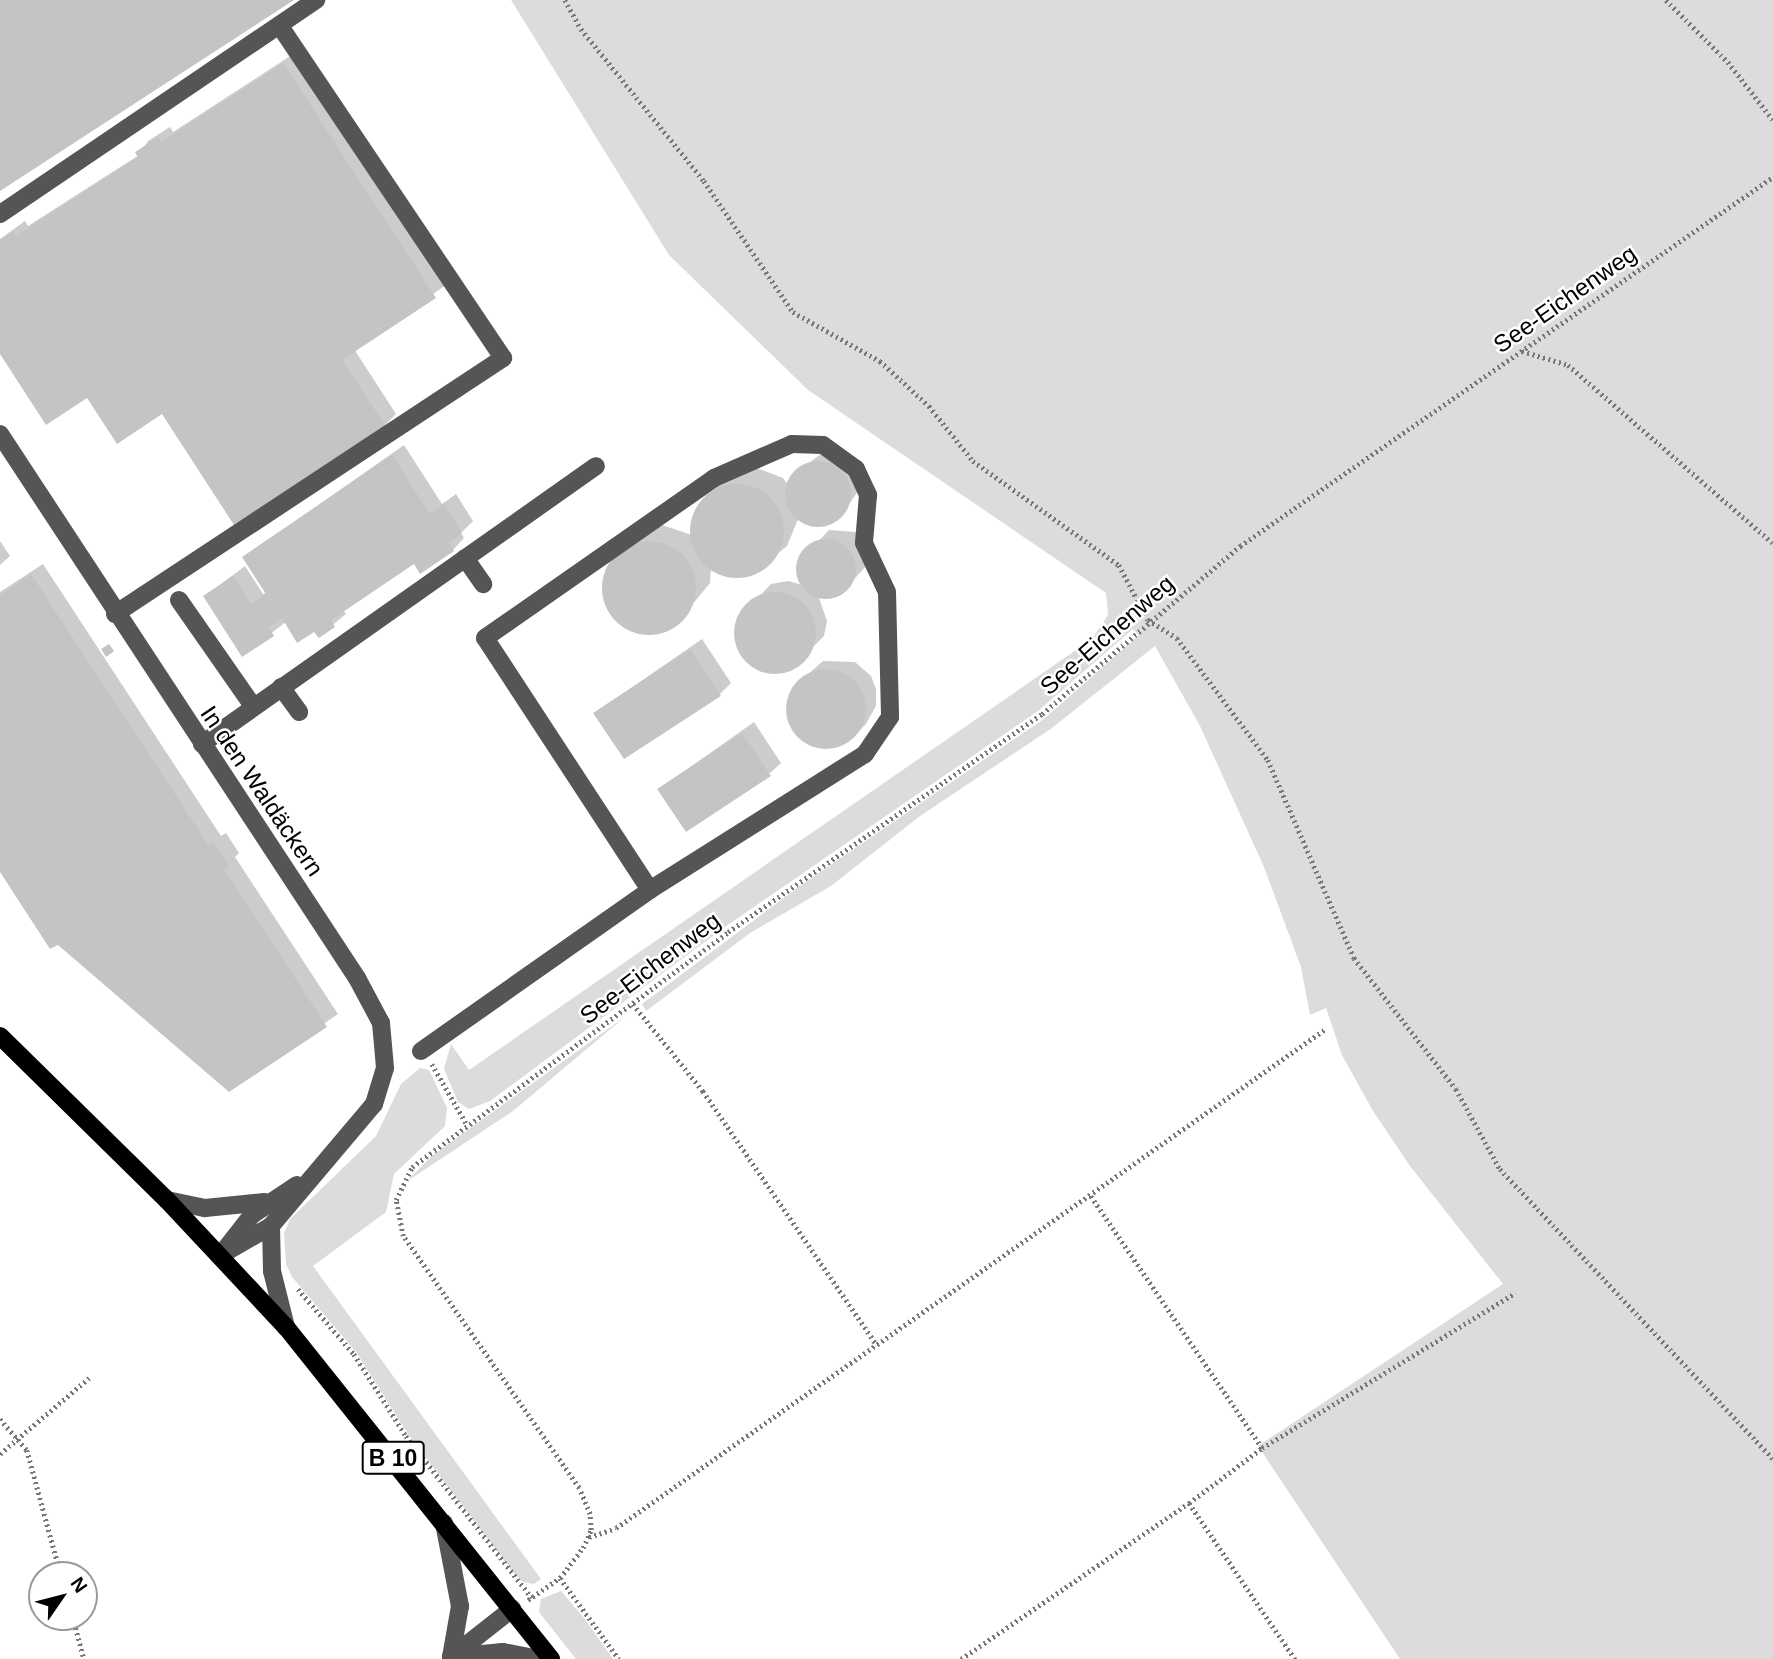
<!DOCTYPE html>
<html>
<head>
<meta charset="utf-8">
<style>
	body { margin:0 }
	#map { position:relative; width:1773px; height:1659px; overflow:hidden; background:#fff; font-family:Arial,sans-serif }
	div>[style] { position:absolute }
	.green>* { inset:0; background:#dcdcdc }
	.shadow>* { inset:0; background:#0003 }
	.building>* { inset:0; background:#c4c4c4 }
	.round { border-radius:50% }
	.path>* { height:4.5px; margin-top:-2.25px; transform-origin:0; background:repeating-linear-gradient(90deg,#777 0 2px,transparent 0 5.5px) }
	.minor>* { height:18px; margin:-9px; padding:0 9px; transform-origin:9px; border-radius:9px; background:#555 }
	.major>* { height:18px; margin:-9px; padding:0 9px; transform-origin:9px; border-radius:9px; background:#000 }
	span { translate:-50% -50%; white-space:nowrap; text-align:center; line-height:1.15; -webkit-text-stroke:5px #fff; paint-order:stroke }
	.shield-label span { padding:2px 5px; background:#fff; border:2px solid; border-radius:5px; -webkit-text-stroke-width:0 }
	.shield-label { font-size:23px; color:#000; font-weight:700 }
	.street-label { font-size:24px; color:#000 }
	.north { position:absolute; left:28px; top:1561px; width:70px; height:70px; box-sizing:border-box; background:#fff; border:2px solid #999; border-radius:50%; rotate:55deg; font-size:19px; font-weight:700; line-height:28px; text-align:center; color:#000 }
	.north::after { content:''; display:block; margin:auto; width:24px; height:32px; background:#000; clip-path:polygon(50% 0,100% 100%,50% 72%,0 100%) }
</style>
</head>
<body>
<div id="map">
	<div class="green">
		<i style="clip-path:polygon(511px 0,1773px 0,1773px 1659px,1400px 1659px,1258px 1446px,1503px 1284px,1410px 1166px,1373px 1111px,1342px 1055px,1326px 1008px,1310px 1015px,1301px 967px,1264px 867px,1200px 726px,1155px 646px,1052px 728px,920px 816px,831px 886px,750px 933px,646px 1011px,642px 1004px,797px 888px,1045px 718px,1139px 635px,1133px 629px,1038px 711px,725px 927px,490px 1101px,469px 1109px,458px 1102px,444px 1069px,451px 1044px,469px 1070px,1092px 639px,1108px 615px,1106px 593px,808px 390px,669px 255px)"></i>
		<i style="clip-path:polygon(626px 1016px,513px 1111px,406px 1182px,433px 1155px)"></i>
		<i style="clip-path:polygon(420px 1068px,429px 1070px,447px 1108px,445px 1126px,394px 1174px,386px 1212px,313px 1266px,541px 1579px,534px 1584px,523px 1582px,512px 1571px,408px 1434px,356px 1352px,292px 1277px,286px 1264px,284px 1233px,290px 1219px,376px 1136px,401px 1084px)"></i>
		<i style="clip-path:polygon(561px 1591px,584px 1618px,613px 1659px,576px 1659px,539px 1612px,541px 1599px)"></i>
	</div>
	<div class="shadow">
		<i style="clip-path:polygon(295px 53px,446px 285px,354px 349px,396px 414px,384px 426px,163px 412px,88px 396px,0 351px,0 239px,25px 221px,28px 226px,139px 155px,148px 141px,170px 127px,173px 132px)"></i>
		<i style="clip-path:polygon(404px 445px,442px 504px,456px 494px,473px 521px,461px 533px,464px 538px,453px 550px,414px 562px,343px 610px,346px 614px,319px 636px,315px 629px,286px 622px,243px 655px,205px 596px,245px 566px,263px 594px,267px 592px,244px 557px)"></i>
		<i style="clip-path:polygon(825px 451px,853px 460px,861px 487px,840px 517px,813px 525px,799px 517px,787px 546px,751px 575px,725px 576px,711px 569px,710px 583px,674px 627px,650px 634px,637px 633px,611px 614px,604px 581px,610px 563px,640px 533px,662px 525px,692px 535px,699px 504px,732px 473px,757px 468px,783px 478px,790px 488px,794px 474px)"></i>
		<i style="clip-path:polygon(829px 530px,855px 532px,866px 547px,866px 566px,841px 594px,819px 598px,827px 621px,824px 636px,790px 670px,760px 670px,737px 646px,738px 619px,771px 584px,788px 581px,803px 585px,799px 562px)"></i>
		<i style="clip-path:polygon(0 541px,10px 556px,0 565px)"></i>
		<i style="clip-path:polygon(43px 564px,221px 836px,226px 833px,239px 853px,235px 857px,338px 1014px,229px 1089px,0 869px,0 592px)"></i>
		<i style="clip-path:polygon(702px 639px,731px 683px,720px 694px,595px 713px)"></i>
		<i style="clip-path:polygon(823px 661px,855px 662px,871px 676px,876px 689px,876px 706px,866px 724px,853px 737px,830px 748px,801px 739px,790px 724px,788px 701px,794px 687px)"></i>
		<i style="clip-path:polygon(754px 722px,781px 763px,769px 774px,659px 789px)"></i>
	</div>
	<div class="building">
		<i style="clip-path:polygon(0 0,294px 0,0 191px)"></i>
		<i style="clip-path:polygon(283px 63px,436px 298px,342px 360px,386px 427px,234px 525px,162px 414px,117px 444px,87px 398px,46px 425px,0 354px,0 240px,13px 231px,16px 236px,138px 157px,135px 152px,158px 137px,161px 142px)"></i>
		<i style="clip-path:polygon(392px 455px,430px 514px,444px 504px,462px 533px,449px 543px,454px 551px,420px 574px,414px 564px,331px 620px,335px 627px,319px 638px,314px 632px,297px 643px,282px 618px,269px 627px,274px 636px,242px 657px,203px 596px,233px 576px,251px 604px,266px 594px,242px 557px)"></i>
		<i class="round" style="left:785px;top:461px;width:66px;height:66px"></i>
		<i class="round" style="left:690px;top:484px;width:94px;height:94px"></i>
		<i class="round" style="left:796px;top:539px;width:60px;height:60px"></i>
		<i class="round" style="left:602px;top:541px;width:94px;height:94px"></i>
		<i style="clip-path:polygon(31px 574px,209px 846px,213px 843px,229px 866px,224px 869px,327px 1027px,229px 1092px,58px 945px,50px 949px,0 872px,0 595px)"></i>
		<i class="round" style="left:734px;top:592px;width:82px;height:82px"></i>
		<i style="clip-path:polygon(109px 644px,114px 651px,106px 657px,101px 649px)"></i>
		<i style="clip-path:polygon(690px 649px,721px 696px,624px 759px,593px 713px)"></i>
		<i class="round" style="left:786px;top:669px;width:80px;height:80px"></i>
		<i style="clip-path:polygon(742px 733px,771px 776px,686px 832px,657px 789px)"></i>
	</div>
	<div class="path">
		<i style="left:565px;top:0;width:33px;rotate:61deg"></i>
		<i style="left:581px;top:29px;width:196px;rotate:51deg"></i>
		<i style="left:704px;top:181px;width:158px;rotate:55.8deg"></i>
		<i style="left:793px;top:312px;width:100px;rotate:29.4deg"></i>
		<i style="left:880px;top:361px;width:67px;rotate:42.6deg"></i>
		<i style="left:929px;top:406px;width:70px;rotate:51.3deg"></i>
		<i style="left:973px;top:461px;width:179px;rotate:35.5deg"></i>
		<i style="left:1119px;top:565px;width:62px;rotate:62.2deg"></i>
		<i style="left:1148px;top:620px;width:34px;rotate:32deg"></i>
		<i style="left:1177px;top:638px;width:152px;rotate:53.3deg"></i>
		<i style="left:1268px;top:760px;width:216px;rotate:66.5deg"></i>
		<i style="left:1354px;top:958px;width:166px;rotate:52.1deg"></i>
		<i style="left:1456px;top:1089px;width:91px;rotate:61.2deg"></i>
		<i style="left:1500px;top:1169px;width:398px;rotate:46.7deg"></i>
		<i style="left:1666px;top:0;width:88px;rotate:45deg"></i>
		<i style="left:1728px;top:62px;width:73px;rotate:52.2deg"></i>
		<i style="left:1522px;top:351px;width:48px;rotate:16.9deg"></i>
		<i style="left:1568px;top:365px;width:271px;rotate:41deg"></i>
		<i style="left:633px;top:1004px;width:112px;rotate:51.2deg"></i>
		<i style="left:703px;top:1091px;width:308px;rotate:55.6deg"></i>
		<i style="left:432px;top:1064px;width:68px;rotate:60deg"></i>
		<i style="left:1091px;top:1196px;width:305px;rotate:55.8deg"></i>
		<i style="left:298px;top:1289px;width:86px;rotate:49.3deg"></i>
		<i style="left:354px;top:1354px;width:97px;rotate:57.6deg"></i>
		<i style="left:406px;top:1436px;width:205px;rotate:52.1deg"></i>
		<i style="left:0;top:1419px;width:41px;rotate:48.9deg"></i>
		<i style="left:27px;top:1450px;width:130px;rotate:74.8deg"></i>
		<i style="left:0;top:1454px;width:117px;rotate:-40.5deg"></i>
		<i style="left:1189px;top:1503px;width:189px;rotate:55.8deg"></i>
		<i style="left:589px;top:1537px;width:28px;rotate:-18deg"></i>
		<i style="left:616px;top:1528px;width:866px;rotate:-35.12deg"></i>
		<i style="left:560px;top:1578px;width:100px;rotate:53.9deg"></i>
		<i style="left:528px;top:1600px;width:39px;rotate:-35deg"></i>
		<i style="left:560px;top:1578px;width:38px;rotate:-53deg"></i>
		<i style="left:583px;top:1548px;width:20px;rotate:-66deg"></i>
		<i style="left:591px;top:1530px;width:16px;rotate:-94deg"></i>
		<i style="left:590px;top:1514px;width:28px;rotate:-113deg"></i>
		<i style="left:579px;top:1488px;width:307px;rotate:-124.9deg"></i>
		<i style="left:403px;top:1236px;width:37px;rotate:-101deg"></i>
		<i style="left:396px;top:1200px;width:37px;rotate:-64deg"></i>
		<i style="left:412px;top:1167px;width:394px;rotate:-36.6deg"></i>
		<i style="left:728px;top:932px;width:382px;rotate:-34.8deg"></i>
		<i style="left:1042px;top:714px;width:260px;rotate:-40.3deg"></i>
		<i style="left:1240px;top:546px;width:648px;rotate:-34.7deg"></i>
		<i style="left:73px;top:1617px;width:43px;rotate:75.3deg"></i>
		<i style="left:961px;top:1659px;width:276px;rotate:-34.4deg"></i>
		<i style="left:1189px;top:1503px;width:91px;rotate:-37deg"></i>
		<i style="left:1262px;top:1448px;width:297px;rotate:-31.5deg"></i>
	</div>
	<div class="minor">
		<i style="left:0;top:214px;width:382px;rotate:-34.1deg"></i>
		<i style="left:0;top:434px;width:651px;rotate:56.73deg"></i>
		<i style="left:357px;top:978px;width:51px;rotate:61.9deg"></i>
		<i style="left:381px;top:1023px;width:45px;rotate:84.9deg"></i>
		<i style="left:385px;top:1068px;width:38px;rotate:107deg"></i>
		<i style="left:374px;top:1104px;width:160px;rotate:130.2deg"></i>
		<i style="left:271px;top:1226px;width:58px;rotate:149.9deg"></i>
		<i style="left:465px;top:558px;width:32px;rotate:55deg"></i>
		<i style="left:179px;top:600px;width:129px;rotate:55.1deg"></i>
		<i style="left:115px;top:614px;width:465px;rotate:-33.4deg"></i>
		<i style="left:503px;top:358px;width:401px;rotate:-123.9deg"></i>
		<i style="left:281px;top:687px;width:31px;rotate:54deg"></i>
		<i style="left:202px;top:744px;width:482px;rotate:-35.2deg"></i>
		<i style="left:421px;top:1051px;width:280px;rotate:-35.1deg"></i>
		<i style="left:650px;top:890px;width:301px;rotate:-123.2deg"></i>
		<i style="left:485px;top:638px;width:279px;rotate:-34.9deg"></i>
		<i style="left:714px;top:478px;width:85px;rotate:-23.6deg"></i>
		<i style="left:792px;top:444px;width:31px;rotate:2deg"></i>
		<i style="left:823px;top:445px;width:41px;rotate:36deg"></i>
		<i style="left:856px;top:469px;width:29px;rotate:65deg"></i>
		<i style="left:868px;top:495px;width:48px;rotate:94.8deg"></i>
		<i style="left:864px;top:543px;width:54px;rotate:64.9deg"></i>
		<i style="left:887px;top:592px;width:125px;rotate:88.6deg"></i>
		<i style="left:890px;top:717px;width:45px;rotate:124deg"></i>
		<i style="left:865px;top:754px;width:254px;rotate:147.7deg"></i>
		<i style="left:167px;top:1200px;width:39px;rotate:12deg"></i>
		<i style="left:205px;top:1208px;width:60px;rotate:-5.7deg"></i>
		<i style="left:271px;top:1226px;width:45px;rotate:88.7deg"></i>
		<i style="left:272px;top:1271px;width:58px;rotate:76deg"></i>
		<i style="left:223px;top:1252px;width:47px;rotate:-51.9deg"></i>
		<i style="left:252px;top:1215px;width:54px;rotate:-33.7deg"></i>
		<i style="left:444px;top:1523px;width:85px;rotate:79.1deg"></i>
		<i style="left:460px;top:1606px;width:52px;rotate:100deg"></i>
		<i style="left:451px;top:1657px;width:52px;rotate:-5.5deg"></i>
		<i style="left:503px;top:1652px;width:38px;rotate:11deg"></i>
		<i style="left:451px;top:1657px;width:78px;rotate:-38.2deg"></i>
	</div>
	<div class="major">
		<i style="left:0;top:1036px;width:234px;rotate:44.5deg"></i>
		<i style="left:167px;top:1200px;width:174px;rotate:46.9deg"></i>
		<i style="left:286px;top:1327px;width:425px;rotate:51.4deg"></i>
	</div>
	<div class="shield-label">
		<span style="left:393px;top:1458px">B 10</span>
	</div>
	<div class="street-label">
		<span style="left:1565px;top:299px;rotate:-35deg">See-Eichenweg</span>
		<span style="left:1107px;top:635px;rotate:-41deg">See-Eichenweg</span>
		<span style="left:262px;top:791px;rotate:56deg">In den Waldäckern</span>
		<span style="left:650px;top:968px;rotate:-37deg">See-Eichenweg</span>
	</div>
	<div class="north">N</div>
</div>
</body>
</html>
